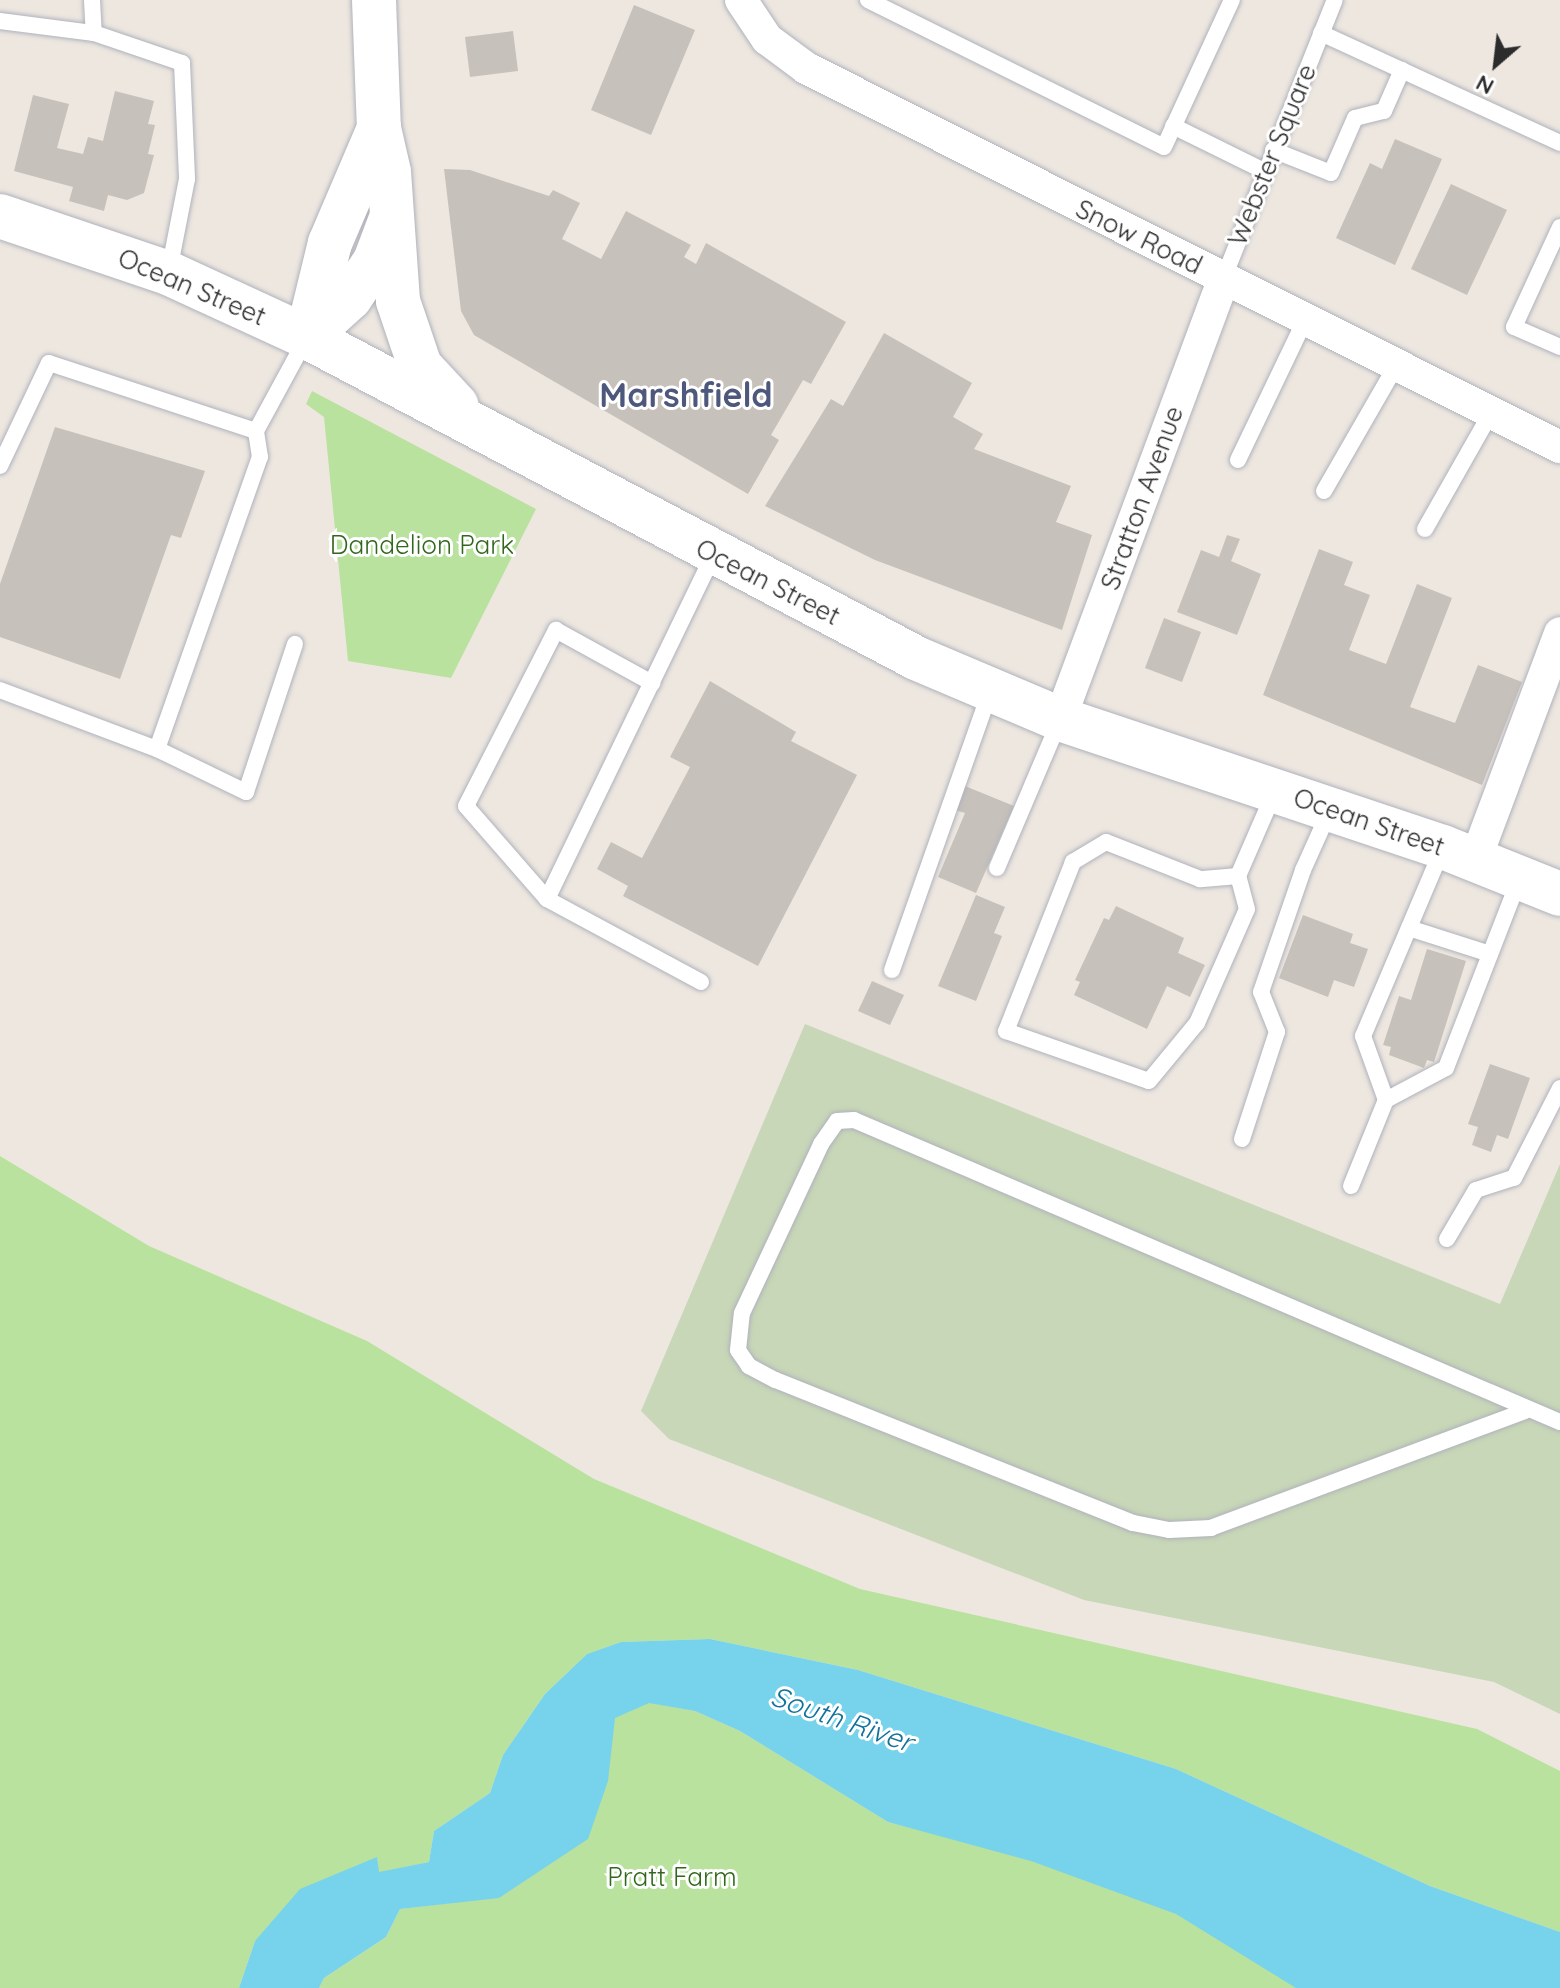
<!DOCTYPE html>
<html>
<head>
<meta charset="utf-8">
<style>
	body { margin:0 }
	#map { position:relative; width:1560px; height:1988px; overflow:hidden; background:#ede7e0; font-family:Quicksand,sans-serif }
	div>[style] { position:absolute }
	.green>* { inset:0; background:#b9e29e }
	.cemetery>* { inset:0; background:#c8d7b7 }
	.water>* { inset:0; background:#77d2eb }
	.building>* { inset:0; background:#c6c1bb }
	.roads { filter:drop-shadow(0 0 2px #b0b2bc) drop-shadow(0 0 2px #b0b2bc) }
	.lane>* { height:16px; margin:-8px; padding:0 8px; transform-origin:8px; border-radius:8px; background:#fff }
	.street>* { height:32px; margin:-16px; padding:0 16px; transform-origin:16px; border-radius:16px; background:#fff }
	.secondary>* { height:44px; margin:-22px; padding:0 22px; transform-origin:22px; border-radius:22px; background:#fff }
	span { translate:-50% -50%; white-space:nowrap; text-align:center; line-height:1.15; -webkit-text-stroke:6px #fff; paint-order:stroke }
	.street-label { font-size:26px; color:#2c2c2c }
	.park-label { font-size:26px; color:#31681d }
	.water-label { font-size:28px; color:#12729b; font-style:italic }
	.district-label { font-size:34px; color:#4e587c; font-weight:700 }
	.north { position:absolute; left:1456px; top:24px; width:80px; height:80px; -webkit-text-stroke:6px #fff; paint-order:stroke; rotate:208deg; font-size:22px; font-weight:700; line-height:32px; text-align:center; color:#2c2c2c }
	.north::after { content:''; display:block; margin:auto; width:28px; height:36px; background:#2c2c2c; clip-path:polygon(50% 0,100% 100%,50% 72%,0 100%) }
</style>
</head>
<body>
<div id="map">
	<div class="green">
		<i style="clip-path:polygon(312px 391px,536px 509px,451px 678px,348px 661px,324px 417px,306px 404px)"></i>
		<i style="clip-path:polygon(0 1156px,149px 1246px,367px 1341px,594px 1479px,860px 1589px,1477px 1729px,1560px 1771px,1560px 1932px,1430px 1886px,1176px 1769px,858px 1670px,710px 1639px,621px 1642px,587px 1654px,545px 1694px,503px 1755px,490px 1793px,434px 1831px,429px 1862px,378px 1873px,377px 1858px,255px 1941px,239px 1988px,0 1988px)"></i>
		<i style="clip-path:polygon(620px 1697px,695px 1711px,740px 1731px,888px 1822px,1176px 1895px,1311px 1988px,319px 1988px,324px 1978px,386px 1937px,400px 1909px,457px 1902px)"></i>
	</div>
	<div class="cemetery">
		<i style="clip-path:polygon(805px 1024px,1500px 1304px,1560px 1164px,1560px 1714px,1494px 1682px,1084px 1600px,669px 1439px,641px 1411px)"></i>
	</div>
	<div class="water">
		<i style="clip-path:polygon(710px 1639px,858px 1670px,1176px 1769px,1430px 1886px,1560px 1932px,1560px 1988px,1296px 1988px,1176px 1914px,1031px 1861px,888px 1822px,740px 1731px,695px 1711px,649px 1703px,615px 1718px,608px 1781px,588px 1839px,499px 1898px,400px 1909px,386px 1937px,324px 1978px,319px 1988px,239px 1988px,255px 1941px,300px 1889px,377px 1857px,379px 1872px,429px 1862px,434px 1831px,490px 1793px,503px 1755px,545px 1694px,587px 1654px,621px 1642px)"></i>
	</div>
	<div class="building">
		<i style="clip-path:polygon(634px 5px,695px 30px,651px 135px,591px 110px)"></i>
		<i style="clip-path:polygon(513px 31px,518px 71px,470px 77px,465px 37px)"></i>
		<i style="clip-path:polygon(115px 91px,154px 101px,148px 124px,155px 125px,148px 154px,154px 155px,144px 193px,127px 200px,108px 195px,104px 211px,69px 201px,73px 187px,14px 171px,33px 95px,69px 104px,57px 148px,83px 154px,88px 137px,103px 141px)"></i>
		<i style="clip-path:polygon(1395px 139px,1442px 159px,1395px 265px,1336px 238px,1370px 163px,1382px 169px)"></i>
		<i style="clip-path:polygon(444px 169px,470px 170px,549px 196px,553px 190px,580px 203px,562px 239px,601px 259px,626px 211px,691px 245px,684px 257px,696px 264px,706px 243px,846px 322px,811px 384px,803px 380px,771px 435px,779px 440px,748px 494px,474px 335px,461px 311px)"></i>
		<i style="clip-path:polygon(1451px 184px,1507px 210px,1467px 295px,1411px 269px)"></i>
		<i style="clip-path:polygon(884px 333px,972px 383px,953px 417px,983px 434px,974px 449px,1071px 486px,1056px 522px,1092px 535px,1062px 630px,875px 560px,765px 506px,831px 399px,843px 406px)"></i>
		<i style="clip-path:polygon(55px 427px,205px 471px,181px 538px,171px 535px,120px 679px,0 637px,0 584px)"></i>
		<i style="clip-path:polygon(1227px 535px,1240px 539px,1231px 561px,1261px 574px,1237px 635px,1177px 612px,1201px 550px,1219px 557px)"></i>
		<i style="clip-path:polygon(1319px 549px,1353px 562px,1344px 585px,1370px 595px,1349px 650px,1386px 664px,1417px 584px,1452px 598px,1410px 707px,1455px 723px,1478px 665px,1522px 682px,1482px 785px,1263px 695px)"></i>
		<i style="clip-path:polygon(1164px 618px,1201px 632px,1182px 682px,1145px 668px)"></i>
		<i style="clip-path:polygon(710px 681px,796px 732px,791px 741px,857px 775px,758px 966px,623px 896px,628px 886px,597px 869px,611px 842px,642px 858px,690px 767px,670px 757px)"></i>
		<i style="clip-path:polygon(965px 786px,1014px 806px,976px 893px,938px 877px,965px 813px,955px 810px)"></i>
		<i style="clip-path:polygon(976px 895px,1005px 907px,994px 933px,1002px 936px,976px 1001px,938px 986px)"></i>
		<i style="clip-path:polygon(1116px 906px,1184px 938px,1178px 953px,1205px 965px,1190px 997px,1167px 986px,1147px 1029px,1074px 995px,1080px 982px,1075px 980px,1104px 918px,1109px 920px)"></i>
		<i style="clip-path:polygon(1303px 915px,1353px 934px,1350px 943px,1368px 949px,1354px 987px,1334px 980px,1328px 997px,1279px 978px)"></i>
		<i style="clip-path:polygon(1427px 949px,1466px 961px,1434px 1062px,1427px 1060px,1424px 1068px,1389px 1055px,1391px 1047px,1383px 1045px,1399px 996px,1411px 1000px)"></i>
		<i style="clip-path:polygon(872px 981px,904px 995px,890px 1025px,858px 1011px)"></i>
		<i style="clip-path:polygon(1490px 1064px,1530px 1078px,1508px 1139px,1497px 1135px,1491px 1152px,1472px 1145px,1478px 1127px,1468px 1124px)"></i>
	</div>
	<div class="roads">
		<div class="lane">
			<i style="left:92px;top:0;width:33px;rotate:87deg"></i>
			<i style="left:94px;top:33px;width:93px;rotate:18.8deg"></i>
			<i style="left:182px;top:63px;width:116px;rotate:87.5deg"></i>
			<i style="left:187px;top:179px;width:94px;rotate:101.1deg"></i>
			<i style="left:868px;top:0;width:330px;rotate:26.4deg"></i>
			<i style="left:1164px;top:147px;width:162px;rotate:-65.2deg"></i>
			<i style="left:0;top:21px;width:95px;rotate:7.3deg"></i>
			<i style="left:1321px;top:33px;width:263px;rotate:24.7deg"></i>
			<i style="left:1173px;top:126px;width:102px;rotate:26.3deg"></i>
			<i style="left:1273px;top:150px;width:62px;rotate:21.6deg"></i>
			<i style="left:1331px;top:173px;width:60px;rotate:-66.4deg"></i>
			<i style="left:1355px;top:118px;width:30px;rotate:-14deg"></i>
			<i style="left:1384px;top:111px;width:45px;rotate:-66.3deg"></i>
			<i style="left:1560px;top:227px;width:110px;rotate:114.7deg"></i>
			<i style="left:1514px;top:327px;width:50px;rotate:23.5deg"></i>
			<i style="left:1224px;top:277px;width:298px;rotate:-68.2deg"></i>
			<i style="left:1238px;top:460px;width:157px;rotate:-64.4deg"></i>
			<i style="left:0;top:466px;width:114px;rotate:-64.6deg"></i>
			<i style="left:49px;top:363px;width:218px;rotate:18.2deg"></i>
			<i style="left:1324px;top:491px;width:144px;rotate:-60.1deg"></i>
			<i style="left:1425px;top:529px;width:133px;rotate:-60.4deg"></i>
			<i style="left:0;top:690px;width:168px;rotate:20.6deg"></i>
			<i style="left:157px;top:749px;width:310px;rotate:-70.6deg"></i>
			<i style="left:260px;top:457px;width:26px;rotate:-99deg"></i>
			<i style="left:256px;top:431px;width:105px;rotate:-61.5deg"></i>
			<i style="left:157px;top:749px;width:99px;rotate:25.8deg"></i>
			<i style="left:246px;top:792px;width:156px;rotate:-71.7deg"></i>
			<i style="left:997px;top:868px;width:159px;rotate:-67deg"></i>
			<i style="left:1238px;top:876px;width:38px;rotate:175deg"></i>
			<i style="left:1200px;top:879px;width:101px;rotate:-158.5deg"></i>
			<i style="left:1106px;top:842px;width:39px;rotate:149deg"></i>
			<i style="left:1073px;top:862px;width:182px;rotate:111.6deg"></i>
			<i style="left:1006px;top:1031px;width:151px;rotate:19.3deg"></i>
			<i style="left:1149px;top:1081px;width:75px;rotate:-50.4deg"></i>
			<i style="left:1197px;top:1023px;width:124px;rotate:-66.3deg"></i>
			<i style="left:1247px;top:909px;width:34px;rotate:-105deg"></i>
			<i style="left:1238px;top:876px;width:93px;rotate:-66.5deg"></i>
			<i style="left:547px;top:899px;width:123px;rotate:-131.1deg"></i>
			<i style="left:466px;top:806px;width:198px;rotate:-62.9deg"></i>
			<i style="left:556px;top:630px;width:110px;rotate:28.9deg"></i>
			<i style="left:1409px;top:928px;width:85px;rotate:17.8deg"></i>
			<i style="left:892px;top:970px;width:296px;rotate:-70.6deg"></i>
			<i style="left:701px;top:982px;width:175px;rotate:-151.7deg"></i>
			<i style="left:547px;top:899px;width:383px;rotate:-64.2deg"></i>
			<i style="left:1386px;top:1100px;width:68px;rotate:-109.8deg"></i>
			<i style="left:1363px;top:1036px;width:202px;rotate:-67deg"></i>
			<i style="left:1242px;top:1139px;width:113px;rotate:-71.9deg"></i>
			<i style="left:1277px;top:1032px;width:43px;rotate:-111.8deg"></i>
			<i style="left:1261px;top:992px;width:129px;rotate:-71deg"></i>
			<i style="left:1303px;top:870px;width:66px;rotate:-65.8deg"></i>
			<i style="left:1351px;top:1186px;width:93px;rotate:-67.9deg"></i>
			<i style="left:1386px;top:1100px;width:68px;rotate:-28.1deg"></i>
			<i style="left:1446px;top:1068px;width:202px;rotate:-68.8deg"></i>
			<i style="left:1447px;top:1239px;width:57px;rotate:-59.4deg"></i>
			<i style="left:1476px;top:1190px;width:40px;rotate:-18deg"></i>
			<i style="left:1514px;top:1178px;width:101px;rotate:-62.9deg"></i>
			<i style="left:1525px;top:1411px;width:335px;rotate:159.6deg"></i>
			<i style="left:1211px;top:1528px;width:42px;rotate:177.3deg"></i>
			<i style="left:1169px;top:1530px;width:37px;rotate:-169deg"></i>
			<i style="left:1133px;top:1523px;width:386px;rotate:-158.2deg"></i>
			<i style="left:775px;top:1380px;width:30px;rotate:-152deg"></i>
			<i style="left:749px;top:1366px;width:19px;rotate:-125deg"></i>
			<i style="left:738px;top:1350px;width:37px;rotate:-84deg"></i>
			<i style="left:742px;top:1313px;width:187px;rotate:-64.9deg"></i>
			<i style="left:821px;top:1144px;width:28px;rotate:-55deg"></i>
			<i style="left:837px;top:1121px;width:17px;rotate:-3deg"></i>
			<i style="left:854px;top:1120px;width:768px;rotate:23.16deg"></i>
		</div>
		<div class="street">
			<i style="left:741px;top:0;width:47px;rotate:56.3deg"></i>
			<i style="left:767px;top:39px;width:49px;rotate:36.6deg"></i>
			<i style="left:806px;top:68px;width:844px;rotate:26.69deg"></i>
			<i style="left:1060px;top:719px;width:471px;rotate:-69.6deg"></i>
			<i style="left:1476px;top:858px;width:240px;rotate:-69.5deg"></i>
		</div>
		<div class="secondary">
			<i style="left:374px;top:0;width:128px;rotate:87.8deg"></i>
			<i style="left:379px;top:128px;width:45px;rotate:77.2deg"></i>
			<i style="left:389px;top:172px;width:129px;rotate:86deg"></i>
			<i style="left:398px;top:301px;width:69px;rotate:71.3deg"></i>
			<i style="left:420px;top:366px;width:54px;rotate:47.2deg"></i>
			<i style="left:0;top:216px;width:177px;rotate:18.7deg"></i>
			<i style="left:168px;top:273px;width:153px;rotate:24.7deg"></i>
			<i style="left:307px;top:337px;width:688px;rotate:27.79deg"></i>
			<i style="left:916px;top:658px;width:156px;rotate:23deg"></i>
			<i style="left:1060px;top:719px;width:404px;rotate:18.5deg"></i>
			<i style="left:1443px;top:847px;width:126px;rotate:21.9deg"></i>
			<i style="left:307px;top:337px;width:97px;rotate:-76.3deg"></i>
			<i style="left:330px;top:243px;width:125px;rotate:-66.9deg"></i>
			<i style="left:307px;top:337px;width:58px;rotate:-42.2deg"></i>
			<i style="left:350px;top:298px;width:45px;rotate:-56deg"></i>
			<i style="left:375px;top:261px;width:43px;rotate:-69.4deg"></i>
		</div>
	</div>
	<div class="street-label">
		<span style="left:1272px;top:155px;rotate:-68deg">Webster Square</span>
		<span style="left:1139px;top:237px;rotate:26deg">Snow Road</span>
		<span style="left:192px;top:287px;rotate:23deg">Ocean Street</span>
		<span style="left:1142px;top:498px;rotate:-70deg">Stratton Avenue</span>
		<span style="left:768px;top:582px;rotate:27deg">Ocean Street</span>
		<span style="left:1369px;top:822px;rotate:19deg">Ocean Street</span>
	</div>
	<div class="park-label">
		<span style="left:422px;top:545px">Dandelion Park</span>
		<span style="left:672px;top:1877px">Pratt Farm</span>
	</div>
	<div class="water-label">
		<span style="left:842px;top:1719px;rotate:19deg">South River</span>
	</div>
	<div class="district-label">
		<span style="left:686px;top:395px">Marshfield</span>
	</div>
	<div class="north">N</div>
</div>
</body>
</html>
